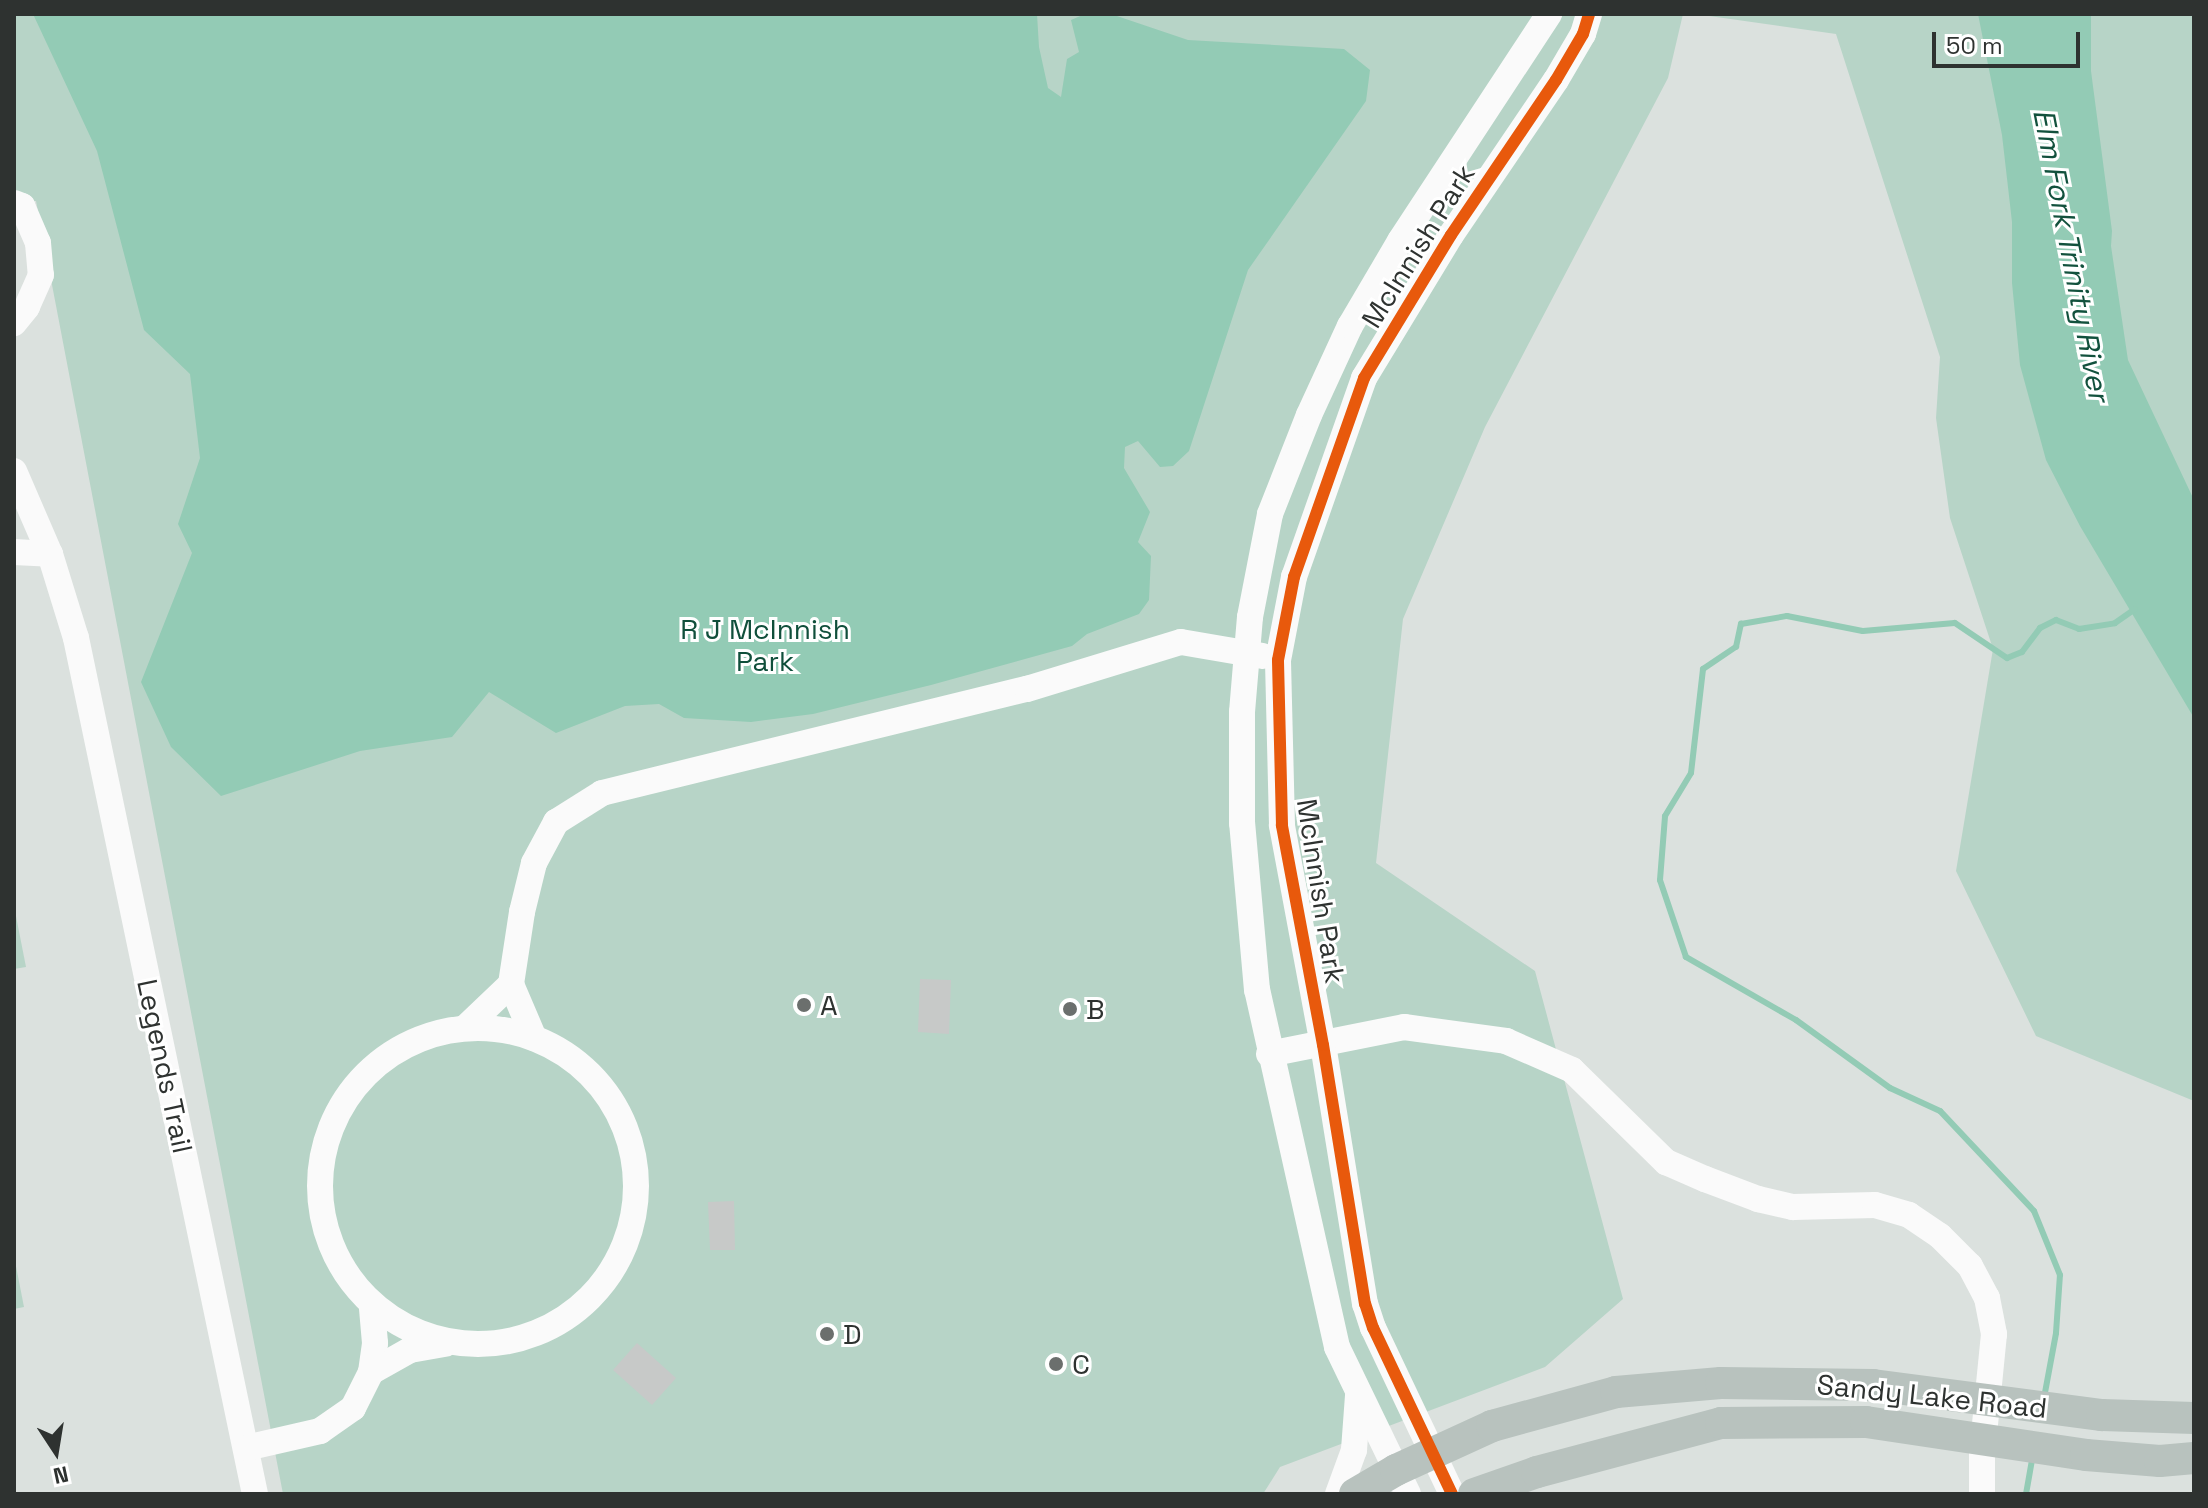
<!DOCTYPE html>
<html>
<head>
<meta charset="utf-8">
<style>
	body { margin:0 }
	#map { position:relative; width:2208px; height:1508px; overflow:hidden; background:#dbe1de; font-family:"Space Grotesk",sans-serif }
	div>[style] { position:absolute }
	.green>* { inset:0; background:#b7d4c7 }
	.water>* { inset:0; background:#93cbb5 }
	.stream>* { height:6px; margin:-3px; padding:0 3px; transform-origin:3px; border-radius:3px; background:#93cbb5 }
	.building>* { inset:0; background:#c7c9c8 }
	.minor>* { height:26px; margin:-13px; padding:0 13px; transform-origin:13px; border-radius:13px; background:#fafafa }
	.minor>.ring { margin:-13px; padding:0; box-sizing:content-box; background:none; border:26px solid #fafafa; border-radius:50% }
	.major>* { height:32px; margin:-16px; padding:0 16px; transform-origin:16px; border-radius:16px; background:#b8c2be }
	.cycleway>* { height:12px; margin:-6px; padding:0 6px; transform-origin:6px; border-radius:6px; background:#e8590c }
	.dots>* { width:22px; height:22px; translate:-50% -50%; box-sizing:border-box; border:4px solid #fff; border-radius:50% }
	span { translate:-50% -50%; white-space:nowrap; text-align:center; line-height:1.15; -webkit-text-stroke:6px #fff; paint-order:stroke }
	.street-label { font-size:28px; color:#2e3230 }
	.park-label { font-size:28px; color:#104f3b }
	.poi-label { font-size:28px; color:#2e3230 }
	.left { translate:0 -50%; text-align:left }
	.water-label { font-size:30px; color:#12513d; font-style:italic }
	.frame { position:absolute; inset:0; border:16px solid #2e3230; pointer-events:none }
	.north { position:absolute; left:16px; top:1412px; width:80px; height:80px; -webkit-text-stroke:6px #fff; paint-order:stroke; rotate:168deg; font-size:22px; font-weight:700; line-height:32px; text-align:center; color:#2e3230 }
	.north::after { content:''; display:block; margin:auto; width:28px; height:36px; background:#2e3230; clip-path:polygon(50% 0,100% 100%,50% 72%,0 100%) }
	.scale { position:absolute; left:1932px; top:32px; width:148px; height:36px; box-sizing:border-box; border:4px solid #2e3230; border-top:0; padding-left:10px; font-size:24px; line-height:28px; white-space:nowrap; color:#2e3230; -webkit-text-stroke:6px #fff; paint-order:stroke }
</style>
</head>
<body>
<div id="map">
	<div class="green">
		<i style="clip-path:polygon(14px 14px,1683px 14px,1668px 78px,1485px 427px,1403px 619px,1376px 863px,1535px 971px,1623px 1299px,1545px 1367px,1280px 1467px,1263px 1494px,283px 1494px,36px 201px,14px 204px)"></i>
		<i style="clip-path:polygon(1695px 14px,2194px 14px,2194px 1101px,2036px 1036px,1956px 871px,1993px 649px,1950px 518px,1936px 418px,1940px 357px,1836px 34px)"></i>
		<i style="clip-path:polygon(14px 906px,26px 967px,14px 969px)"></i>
		<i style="clip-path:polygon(14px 1256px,24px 1307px,14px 1309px)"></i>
	</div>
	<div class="water">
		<i style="clip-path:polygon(33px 14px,1037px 14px,1039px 47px,1048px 88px,1061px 97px,1067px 59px,1079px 52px,1071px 20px,1085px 14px,1111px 14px,1188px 40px,1344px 49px,1370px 70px,1366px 101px,1248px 270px,1189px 451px,1173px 466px,1160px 467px,1138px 441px,1125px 447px,1124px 468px,1150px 512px,1138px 542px,1151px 556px,1149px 600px,1139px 614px,1087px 634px,1072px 646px,931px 685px,813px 714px,751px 722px,684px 718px,659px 704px,625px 706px,556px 733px,489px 692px,452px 737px,360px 751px,221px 796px,171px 747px,141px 682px,192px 553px,178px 524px,200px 458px,190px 374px,144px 330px,97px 151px)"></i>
		<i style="clip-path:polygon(1978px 14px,2091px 14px,2091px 71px,2112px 231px,2111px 246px,2128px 360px,2194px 500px,2194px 718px,2080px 526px,2046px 460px,2020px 365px,2012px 283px,2012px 222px,2002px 135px)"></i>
	</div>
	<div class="stream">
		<i style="left:2044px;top:1398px;width:66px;rotate:-79.5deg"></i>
		<i style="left:2056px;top:1333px;width:58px;rotate:-86.1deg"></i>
		<i style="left:2060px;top:1275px;width:69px;rotate:-112.1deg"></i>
		<i style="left:2034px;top:1211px;width:137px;rotate:-133.2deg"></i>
		<i style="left:1940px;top:1111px;width:55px;rotate:-155.3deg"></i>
		<i style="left:1890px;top:1088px;width:116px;rotate:-144.1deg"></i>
		<i style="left:1796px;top:1020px;width:127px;rotate:-150.2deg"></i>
		<i style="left:1686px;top:957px;width:81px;rotate:-108.7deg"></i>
		<i style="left:1660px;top:880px;width:64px;rotate:-85.5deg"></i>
		<i style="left:1665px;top:816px;width:50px;rotate:-58.8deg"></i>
		<i style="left:1691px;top:773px;width:105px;rotate:-83.4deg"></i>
		<i style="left:1703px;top:669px;width:40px;rotate:-34deg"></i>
		<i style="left:1736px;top:647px;width:24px;rotate:-78deg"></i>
		<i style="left:1741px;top:624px;width:47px;rotate:-9.9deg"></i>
		<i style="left:1787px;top:616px;width:77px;rotate:11.2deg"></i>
		<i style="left:1863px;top:631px;width:92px;rotate:-5deg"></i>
		<i style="left:1955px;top:623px;width:63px;rotate:33.9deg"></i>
		<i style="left:2007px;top:658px;width:16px;rotate:-22deg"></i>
		<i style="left:2022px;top:652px;width:30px;rotate:-53deg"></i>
		<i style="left:2040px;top:628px;width:18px;rotate:-27deg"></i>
		<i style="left:2056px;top:620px;width:25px;rotate:21deg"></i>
		<i style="left:2079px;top:629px;width:36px;rotate:-9deg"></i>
		<i style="left:2115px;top:623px;width:24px;rotate:-35deg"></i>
		<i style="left:2026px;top:1494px;width:39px;rotate:-80deg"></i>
	</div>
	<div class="building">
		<i style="clip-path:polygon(920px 979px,951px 980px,949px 1034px,918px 1032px)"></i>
		<i style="clip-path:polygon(734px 1201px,735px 1250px,710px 1250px,708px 1202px)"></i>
		<i style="clip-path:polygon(637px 1343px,676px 1378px,652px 1405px,613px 1370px)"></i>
	</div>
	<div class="minor">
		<i style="left:14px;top:203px;width:9px;rotate:21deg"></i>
		<i style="left:22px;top:206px;width:40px;rotate:66.6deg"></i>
		<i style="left:38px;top:243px;width:32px;rotate:85deg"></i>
		<i style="left:41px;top:275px;width:35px;rotate:114deg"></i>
		<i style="left:27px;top:307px;width:21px;rotate:129deg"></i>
		<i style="left:14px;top:471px;width:90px;rotate:66.6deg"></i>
		<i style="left:14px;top:552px;width:36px;rotate:3deg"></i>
		<i style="left:50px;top:554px;width:88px;rotate:72.8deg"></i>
		<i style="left:76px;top:638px;width:875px;rotate:78.19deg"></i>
		<i style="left:465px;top:1028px;width:64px;rotate:-43.7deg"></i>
		<i class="ring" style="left:320px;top:1028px;width:290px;height:290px"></i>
		<i style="left:534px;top:1038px;width:59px;rotate:-113.1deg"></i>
		<i style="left:511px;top:984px;width:73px;rotate:-81.3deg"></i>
		<i style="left:522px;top:912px;width:50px;rotate:-76.2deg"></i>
		<i style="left:534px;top:863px;width:47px;rotate:-61.8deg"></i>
		<i style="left:556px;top:822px;width:54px;rotate:-32.2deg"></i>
		<i style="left:602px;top:793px;width:438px;rotate:-13.8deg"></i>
		<i style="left:1027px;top:689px;width:161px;rotate:-17deg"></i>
		<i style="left:1181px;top:642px;width:83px;rotate:9.7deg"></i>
		<i style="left:1269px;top:1054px;width:138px;rotate:-11.3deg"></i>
		<i style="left:1404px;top:1027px;width:103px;rotate:7.8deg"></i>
		<i style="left:1506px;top:1041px;width:72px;rotate:23.7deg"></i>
		<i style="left:1572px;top:1070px;width:132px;rotate:44.4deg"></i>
		<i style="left:1666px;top:1162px;width:43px;rotate:23.6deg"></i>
		<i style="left:1705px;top:1179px;width:57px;rotate:20.7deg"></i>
		<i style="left:1758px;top:1199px;width:36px;rotate:13deg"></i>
		<i style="left:1793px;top:1207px;width:82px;rotate:-1.4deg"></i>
		<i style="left:1875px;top:1205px;width:35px;rotate:16deg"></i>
		<i style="left:1909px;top:1215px;width:37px;rotate:34deg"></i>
		<i style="left:1940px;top:1236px;width:42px;rotate:45deg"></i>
		<i style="left:1970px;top:1266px;width:36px;rotate:62deg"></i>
		<i style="left:1987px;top:1298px;width:37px;rotate:79deg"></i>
		<i style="left:1994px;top:1334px;width:121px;rotate:95.7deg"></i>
		<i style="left:1982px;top:1454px;width:40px;rotate:90deg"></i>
		<i style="left:371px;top:1372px;width:45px;rotate:-29.4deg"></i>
		<i style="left:410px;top:1350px;width:36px;rotate:-10deg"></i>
		<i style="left:246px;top:1448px;width:76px;rotate:-12.9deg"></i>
		<i style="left:320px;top:1431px;width:40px;rotate:-34.9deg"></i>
		<i style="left:353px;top:1408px;width:40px;rotate:-63.4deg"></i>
		<i style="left:371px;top:1372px;width:29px;rotate:-82deg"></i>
		<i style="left:375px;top:1343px;width:38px;rotate:-95deg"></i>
		<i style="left:1338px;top:1494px;width:47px;rotate:-70deg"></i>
		<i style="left:1354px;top:1450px;width:55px;rotate:-85.8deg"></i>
		<i style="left:1408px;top:1494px;width:163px;rotate:-115.8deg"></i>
		<i style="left:1337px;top:1347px;width:366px;rotate:-102.6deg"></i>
		<i style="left:1257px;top:990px;width:168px;rotate:-95.1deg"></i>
		<i style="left:1242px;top:823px;width:111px;rotate:-90deg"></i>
		<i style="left:1242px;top:712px;width:95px;rotate:-85.2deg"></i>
		<i style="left:1250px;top:617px;width:105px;rotate:-79deg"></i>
		<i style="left:1270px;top:514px;width:106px;rotate:-68.5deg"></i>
		<i style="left:1309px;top:415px;width:98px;rotate:-65.3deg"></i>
		<i style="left:1350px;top:326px;width:99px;rotate:-59.5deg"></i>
		<i style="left:1400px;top:241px;width:272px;rotate:-56.7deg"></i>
		<i style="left:1452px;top:1494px;width:184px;rotate:-115.4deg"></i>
		<i style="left:1373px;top:1328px;width:25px;rotate:-108deg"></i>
		<i style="left:1365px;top:1304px;width:262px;rotate:-99.2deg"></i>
		<i style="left:1323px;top:1045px;width:224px;rotate:-100.6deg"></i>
		<i style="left:1282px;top:825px;width:165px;rotate:-91.4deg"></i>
		<i style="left:1278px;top:660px;width:85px;rotate:-79.1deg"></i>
		<i style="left:1294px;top:577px;width:211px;rotate:-70.6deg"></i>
		<i style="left:1364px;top:378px;width:167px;rotate:-58.7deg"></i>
		<i style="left:1451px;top:235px;width:187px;rotate:-55.9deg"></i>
		<i style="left:1556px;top:80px;width:53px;rotate:-59.6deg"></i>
		<i style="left:1583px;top:34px;width:21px;rotate:-73deg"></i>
	</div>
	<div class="major">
		<i style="left:1355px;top:1494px;width:48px;rotate:-30.3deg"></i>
		<i style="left:1396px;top:1470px;width:106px;rotate:-24.6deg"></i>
		<i style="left:1492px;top:1426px;width:129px;rotate:-15.3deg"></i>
		<i style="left:1616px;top:1392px;width:105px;rotate:-4.9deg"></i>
		<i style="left:1721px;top:1383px;width:152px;rotate:0.8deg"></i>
		<i style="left:1873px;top:1385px;width:231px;rotate:7.5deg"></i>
		<i style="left:2102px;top:1415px;width:92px;rotate:1.9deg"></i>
		<i style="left:1474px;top:1494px;width:67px;rotate:-19.2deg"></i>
		<i style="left:1537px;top:1472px;width:190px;rotate:-14.9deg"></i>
		<i style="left:1721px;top:1423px;width:145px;rotate:-0.4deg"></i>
		<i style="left:1866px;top:1422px;width:222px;rotate:8.5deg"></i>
		<i style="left:2086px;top:1455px;width:74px;rotate:4.6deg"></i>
		<i style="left:2160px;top:1461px;width:34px;rotate:-5deg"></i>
	</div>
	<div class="cycleway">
		<i style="left:1452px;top:1494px;width:184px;rotate:-115.4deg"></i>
		<i style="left:1373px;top:1328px;width:25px;rotate:-108deg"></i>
		<i style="left:1365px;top:1304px;width:262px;rotate:-99.2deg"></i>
		<i style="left:1323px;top:1045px;width:224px;rotate:-100.6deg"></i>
		<i style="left:1282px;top:825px;width:165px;rotate:-91.4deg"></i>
		<i style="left:1278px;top:660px;width:85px;rotate:-79.1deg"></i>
		<i style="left:1294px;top:577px;width:211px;rotate:-70.6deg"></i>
		<i style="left:1364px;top:378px;width:167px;rotate:-58.7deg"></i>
		<i style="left:1451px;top:235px;width:187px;rotate:-55.9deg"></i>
		<i style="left:1556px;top:80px;width:53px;rotate:-59.6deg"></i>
		<i style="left:1583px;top:34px;width:21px;rotate:-73deg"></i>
	</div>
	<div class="dots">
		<i style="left:804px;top:1005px;background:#6b6f6d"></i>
		<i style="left:1070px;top:1009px;background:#6b6f6d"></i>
		<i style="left:827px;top:1334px;background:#6b6f6d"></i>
		<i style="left:1056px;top:1364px;background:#6b6f6d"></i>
	</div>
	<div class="street-label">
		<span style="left:1418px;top:246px;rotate:-58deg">McInnish Park</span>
		<span style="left:1321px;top:891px;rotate:81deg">McInnish Park</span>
		<span style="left:165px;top:1066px;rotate:78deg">Legends Trail</span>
		<span style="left:1932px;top:1396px;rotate:6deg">Sandy Lake Road</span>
	</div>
	<div class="park-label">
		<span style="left:765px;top:645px">R J McInnish<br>Park</span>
	</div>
	<div class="poi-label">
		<span class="left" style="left:820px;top:1005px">A</span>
		<span class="left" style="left:1086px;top:1009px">B</span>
		<span class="left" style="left:843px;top:1334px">D</span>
		<span class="left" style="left:1072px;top:1364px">C</span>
	</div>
	<div class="water-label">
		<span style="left:2071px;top:255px;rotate:79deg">Elm Fork Trinity River</span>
	</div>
	<div class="frame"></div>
	<div class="north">N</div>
	<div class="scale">50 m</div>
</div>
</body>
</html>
